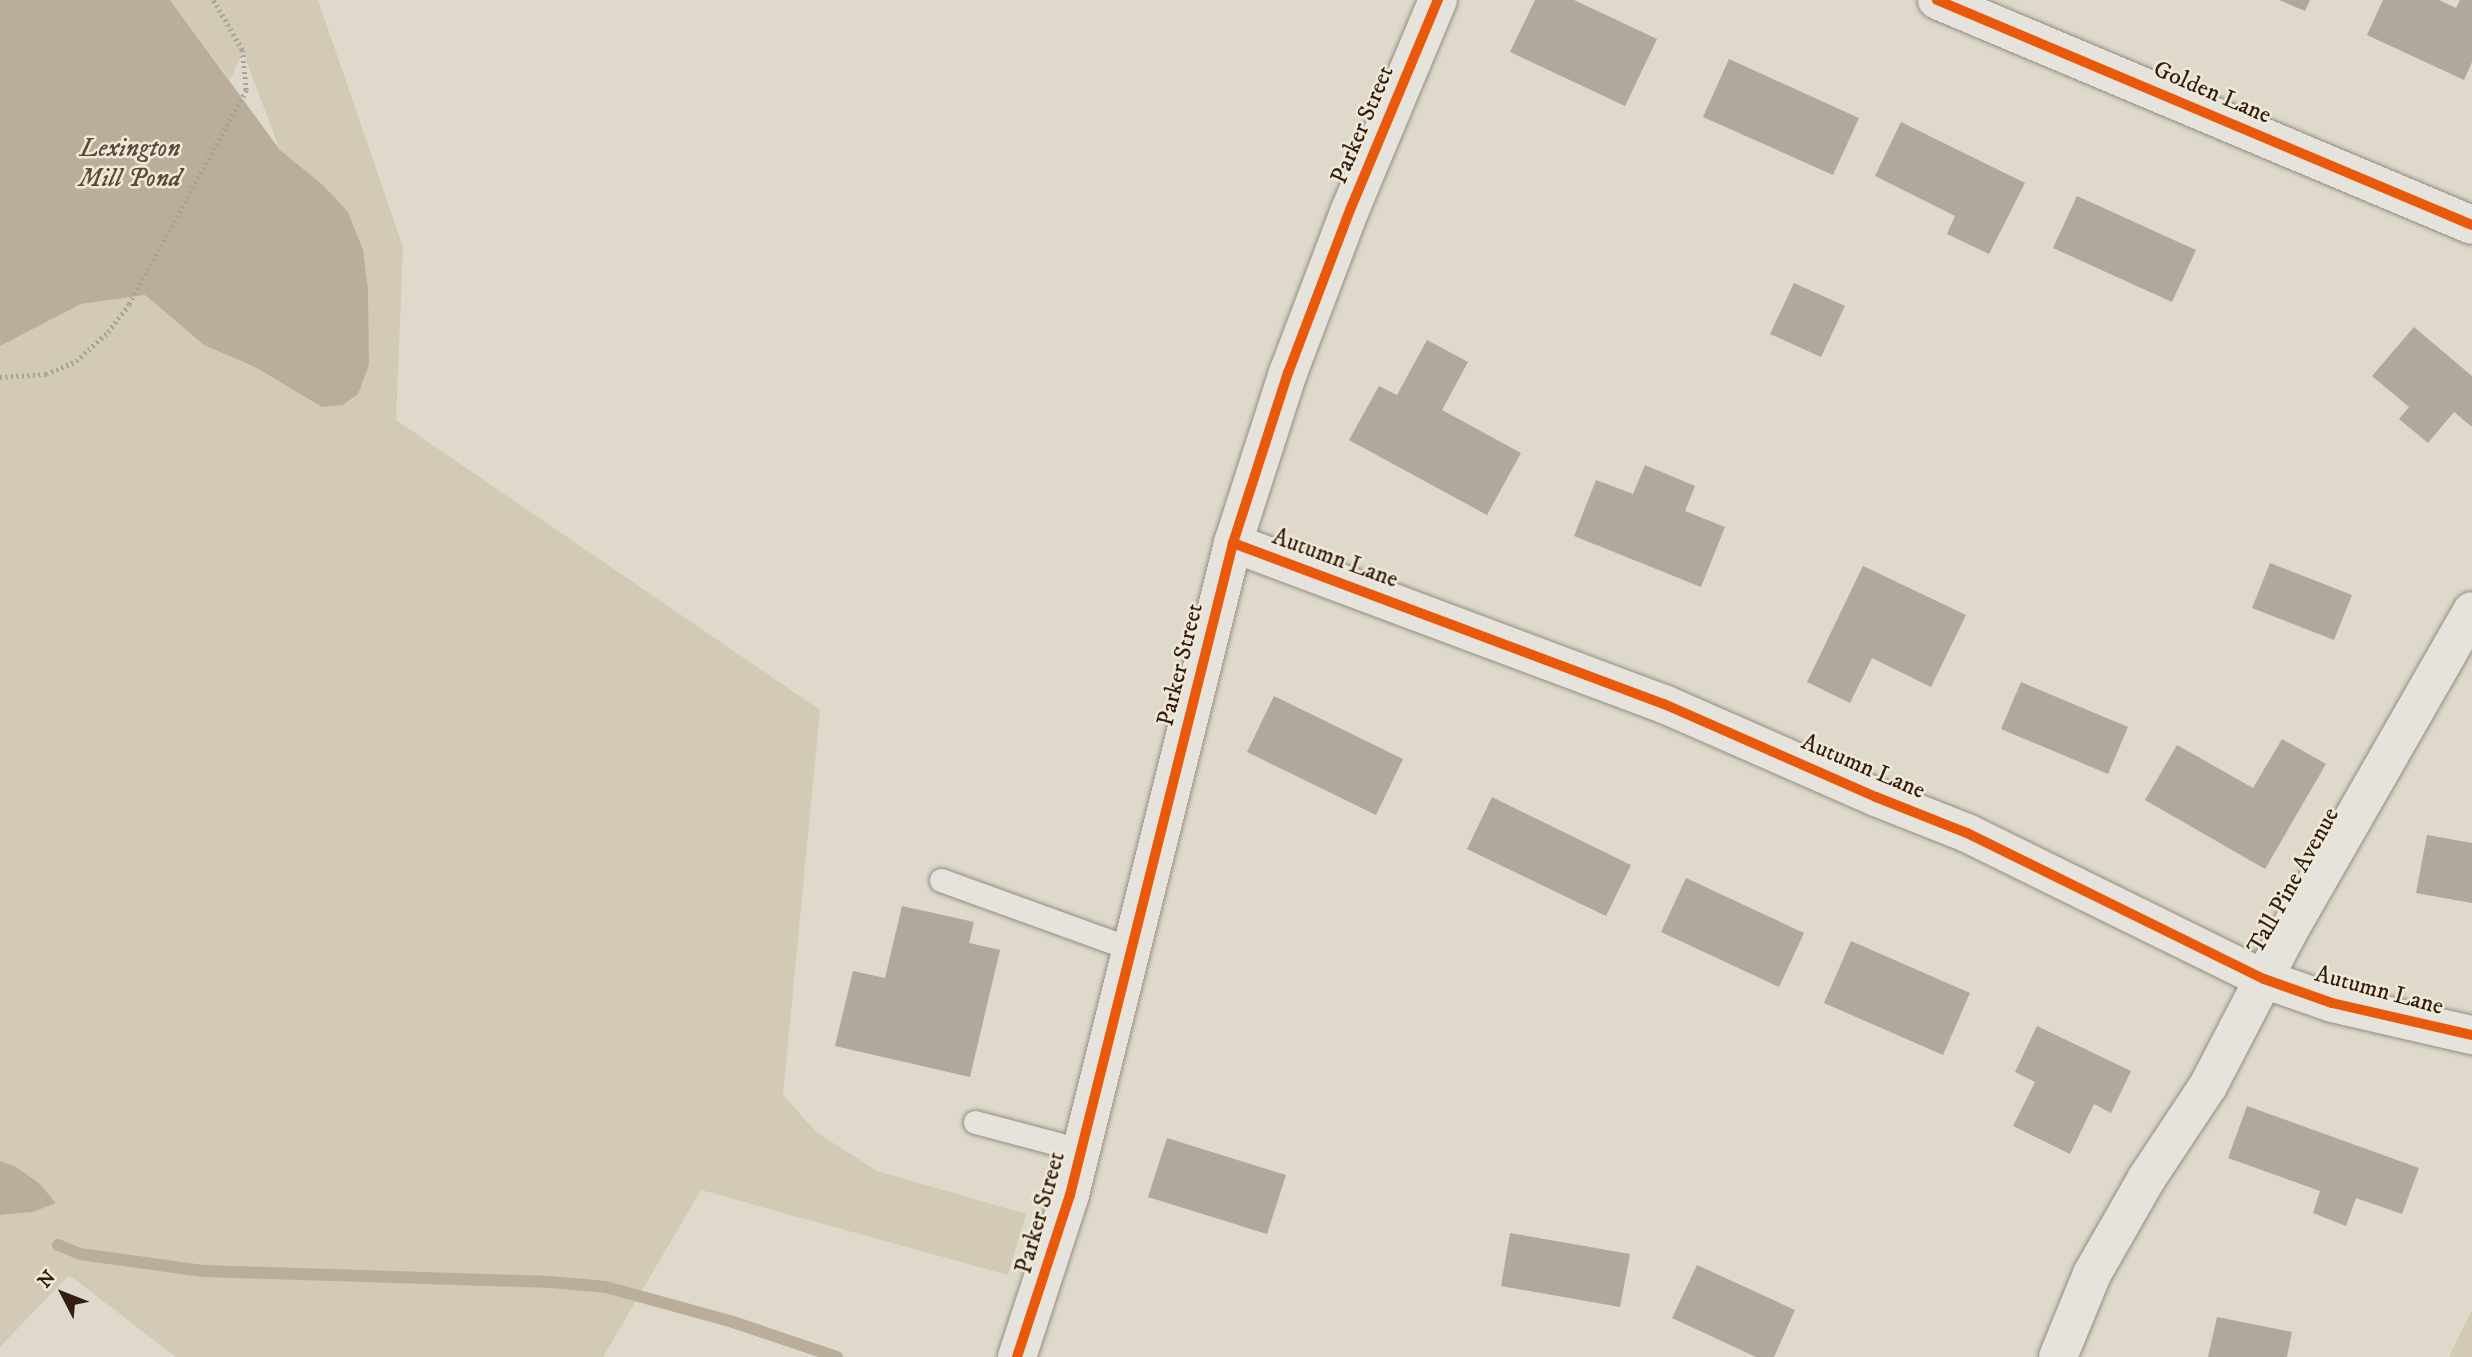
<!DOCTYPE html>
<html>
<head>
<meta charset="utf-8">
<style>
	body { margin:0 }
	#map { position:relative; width:2472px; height:1357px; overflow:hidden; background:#ded9ca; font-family:"IM FELL DW Pica",serif }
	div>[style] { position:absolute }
	.green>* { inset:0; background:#d2cab5 }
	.water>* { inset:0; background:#baae9a }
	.stream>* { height:12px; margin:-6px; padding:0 6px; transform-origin:6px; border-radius:6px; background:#baae9a }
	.building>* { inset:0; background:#aea89d }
	.path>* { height:4.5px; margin-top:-2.25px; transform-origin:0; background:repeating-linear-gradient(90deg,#a6a19a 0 2px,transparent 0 5.5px) }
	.roads { filter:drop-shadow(0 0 2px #938d83) drop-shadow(0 0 2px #938d83) }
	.lane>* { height:23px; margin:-11.5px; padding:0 11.5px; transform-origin:11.5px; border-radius:11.5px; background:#e6e3dc }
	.street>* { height:38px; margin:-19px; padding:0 19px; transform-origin:19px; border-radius:19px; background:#e6e3dc }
	.cycleway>* { height:10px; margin:-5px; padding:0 5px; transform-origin:5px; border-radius:5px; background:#e8590c }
	span { translate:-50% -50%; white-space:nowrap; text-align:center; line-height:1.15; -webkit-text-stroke:5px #efead7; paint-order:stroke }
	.street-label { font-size:24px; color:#351c12 }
	.water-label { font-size:26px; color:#5e493b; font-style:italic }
	.north { position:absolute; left:28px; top:1259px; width:70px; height:70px; -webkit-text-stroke:5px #efead7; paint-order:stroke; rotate:312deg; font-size:19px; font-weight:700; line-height:28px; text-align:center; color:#351c12 }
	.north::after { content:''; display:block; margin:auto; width:24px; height:32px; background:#351c12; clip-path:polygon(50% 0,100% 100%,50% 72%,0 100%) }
</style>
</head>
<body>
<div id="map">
	<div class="green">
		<i style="clip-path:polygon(170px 0,318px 0,403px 247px,396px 420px,820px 710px,783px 1095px,816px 1132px,877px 1171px,1026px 1214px,1008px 1275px,701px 1190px,603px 1357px,176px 1357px,69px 1275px,0 1347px,0 1215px,33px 1212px,56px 1203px,39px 1183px,15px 1166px,0 1161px,0 346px,81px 304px,145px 295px,204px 345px,257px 368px,354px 228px,348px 212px,323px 185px,280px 150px,243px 52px,230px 80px)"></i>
		<i style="clip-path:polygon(2472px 1310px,2472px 1357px,2449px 1357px)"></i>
	</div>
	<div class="water">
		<i style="clip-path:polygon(0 0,170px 0,280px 150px,323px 185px,348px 212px,363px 250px,368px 290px,369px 365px,358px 394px,343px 405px,322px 407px,257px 368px,204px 345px,145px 295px,81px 304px,0 346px)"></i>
		<i style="clip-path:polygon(0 1161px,15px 1166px,39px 1183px,56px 1203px,33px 1212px,0 1215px)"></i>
	</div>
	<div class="stream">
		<i style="left:58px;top:1245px;width:24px;rotate:22deg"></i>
		<i style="left:80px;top:1254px;width:124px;rotate:7.9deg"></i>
		<i style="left:203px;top:1271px;width:348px;rotate:1.8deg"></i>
		<i style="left:551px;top:1282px;width:55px;rotate:5.2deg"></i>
		<i style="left:606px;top:1287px;width:132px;rotate:15.4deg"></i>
		<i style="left:733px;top:1322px;width:110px;rotate:18.6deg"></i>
	</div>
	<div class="building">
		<i style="clip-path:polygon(1535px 0,1574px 0,1657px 39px,1625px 106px,1510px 52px)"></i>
		<i style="clip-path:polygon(2279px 0,2310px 0,2305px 11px)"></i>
		<i style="clip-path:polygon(2383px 0,2439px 0,2456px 8px,2460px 0,2472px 0,2472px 62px,2464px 80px,2367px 35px)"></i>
		<i style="clip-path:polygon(1729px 59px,1859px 118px,1833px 175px,1703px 117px)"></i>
		<i style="clip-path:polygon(1901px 122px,2025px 183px,1989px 254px,1947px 234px,1955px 216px,1875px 176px)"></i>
		<i style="clip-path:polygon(2077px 196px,2196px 250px,2172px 302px,2053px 248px)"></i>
		<i style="clip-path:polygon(1794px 283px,1845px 306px,1821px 357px,1770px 334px)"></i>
		<i style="clip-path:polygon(2414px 327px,2472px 376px,2472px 427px,2454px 412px,2428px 443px,2399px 419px,2409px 407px,2372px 376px)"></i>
		<i style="clip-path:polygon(1427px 340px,1468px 362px,1442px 410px,1521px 453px,1487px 515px,1349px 440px,1379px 386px,1397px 395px)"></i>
		<i style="clip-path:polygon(1645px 465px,1695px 486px,1685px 511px,1725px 527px,1701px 587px,1574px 536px,1596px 480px,1633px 494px)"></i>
		<i style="clip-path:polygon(2270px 563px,2352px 595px,2334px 640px,2252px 608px)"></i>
		<i style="clip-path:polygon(1863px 566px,1966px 615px,1931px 687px,1872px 658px,1850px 703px,1807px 682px)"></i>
		<i style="clip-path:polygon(2021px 682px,2128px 727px,2108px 774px,2001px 729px)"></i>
		<i style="clip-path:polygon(1274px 696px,1403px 759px,1376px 815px,1247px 752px)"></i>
		<i style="clip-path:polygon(2282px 739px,2326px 764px,2265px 869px,2145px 800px,2177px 745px,2253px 788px)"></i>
		<i style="clip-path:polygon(1492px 797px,1631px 865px,1606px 916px,1467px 849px)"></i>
		<i style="clip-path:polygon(2427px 835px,2472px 843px,2472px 903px,2416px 893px)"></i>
		<i style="clip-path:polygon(1686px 878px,1804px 933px,1779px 987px,1661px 932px)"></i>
		<i style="clip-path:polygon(902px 906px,974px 922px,969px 943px,1000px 950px,970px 1077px,835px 1046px,853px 971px,885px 978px)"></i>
		<i style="clip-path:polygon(1851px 941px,1970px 993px,1943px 1055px,1824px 1003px)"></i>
		<i style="clip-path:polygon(2037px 1026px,2131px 1071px,2111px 1113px,2094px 1104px,2070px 1154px,2013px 1126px,2035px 1082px,2015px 1072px)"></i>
		<i style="clip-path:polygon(2247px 1106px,2419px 1168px,2402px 1214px,2356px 1198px,2346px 1226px,2313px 1213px,2320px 1191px,2228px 1158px)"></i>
		<i style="clip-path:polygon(1167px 1138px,1286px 1175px,1267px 1234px,1148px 1197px)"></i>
		<i style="clip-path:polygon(1510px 1233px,1630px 1254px,1620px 1307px,1501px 1286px)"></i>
		<i style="clip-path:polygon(1697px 1265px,1795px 1310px,1774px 1357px,1756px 1357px,1672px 1318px)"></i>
		<i style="clip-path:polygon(2217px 1317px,2292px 1332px,2287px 1357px,2208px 1357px)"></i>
	</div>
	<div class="path">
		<i style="left:0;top:377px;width:46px;rotate:-3.7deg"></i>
		<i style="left:46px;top:374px;width:33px;rotate:-23deg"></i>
		<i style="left:76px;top:361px;width:43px;rotate:-42.2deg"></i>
		<i style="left:108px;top:332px;width:35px;rotate:-53deg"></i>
		<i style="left:129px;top:304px;width:244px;rotate:-61.3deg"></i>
		<i style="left:246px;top:90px;width:40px;rotate:-95.7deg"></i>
		<i style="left:242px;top:50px;width:58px;rotate:-120.1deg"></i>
	</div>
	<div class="roads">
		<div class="lane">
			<i style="left:941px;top:880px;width:203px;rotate:19.9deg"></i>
			<i style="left:975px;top:1122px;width:110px;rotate:14.8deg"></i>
		</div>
		<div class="street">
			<i style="left:1937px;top:0;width:580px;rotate:22.81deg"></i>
			<i style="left:1233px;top:543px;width:460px;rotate:20.5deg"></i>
			<i style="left:1664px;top:704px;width:232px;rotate:23.7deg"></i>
			<i style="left:1876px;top:797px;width:98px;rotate:21.6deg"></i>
			<i style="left:1967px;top:833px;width:331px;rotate:26.2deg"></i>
			<i style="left:2264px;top:979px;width:72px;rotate:19.4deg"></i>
			<i style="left:2332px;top:1003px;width:144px;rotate:12.9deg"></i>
			<i style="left:1017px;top:1357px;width:170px;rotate:-71.9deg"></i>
			<i style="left:1070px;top:1195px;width:672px;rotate:-75.96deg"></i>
			<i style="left:1233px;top:543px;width:179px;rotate:-72.1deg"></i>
			<i style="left:1288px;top:373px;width:174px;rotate:-69.2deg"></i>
			<i style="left:1350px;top:210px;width:228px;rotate:-67.3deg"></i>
			<i style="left:2058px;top:1357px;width:90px;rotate:-67.7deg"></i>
			<i style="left:2092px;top:1274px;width:111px;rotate:-60.2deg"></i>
			<i style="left:2147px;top:1178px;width:110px;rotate:-56.5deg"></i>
			<i style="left:2208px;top:1086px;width:171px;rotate:-62.5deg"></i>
			<i style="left:2287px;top:934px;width:372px;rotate:-60.2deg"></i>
		</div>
	</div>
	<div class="cycleway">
		<i style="left:1937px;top:0;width:580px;rotate:22.81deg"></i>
		<i style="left:1233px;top:543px;width:460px;rotate:20.5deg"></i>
		<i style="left:1664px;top:704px;width:232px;rotate:23.7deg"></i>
		<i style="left:1876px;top:797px;width:98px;rotate:21.6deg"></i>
		<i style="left:1967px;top:833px;width:331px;rotate:26.2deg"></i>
		<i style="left:2264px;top:979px;width:72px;rotate:19.4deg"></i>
		<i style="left:2332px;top:1003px;width:144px;rotate:12.9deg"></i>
		<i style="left:1017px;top:1357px;width:170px;rotate:-71.9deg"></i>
		<i style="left:1070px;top:1195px;width:672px;rotate:-75.96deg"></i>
		<i style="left:1233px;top:543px;width:179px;rotate:-72.1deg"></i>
		<i style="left:1288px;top:373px;width:174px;rotate:-69.2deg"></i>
		<i style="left:1350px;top:210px;width:228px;rotate:-67.3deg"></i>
	</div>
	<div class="street-label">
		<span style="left:2212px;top:93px;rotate:23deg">Golden Lane</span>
		<span style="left:1363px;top:125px;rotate:-67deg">Parker Street</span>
		<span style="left:1335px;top:559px;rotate:20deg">Autumn Lane</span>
		<span style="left:1181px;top:665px;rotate:-76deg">Parker Street</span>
		<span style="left:1863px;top:767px;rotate:23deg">Autumn Lane</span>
		<span style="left:2294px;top:881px;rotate:-61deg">Tall Pine Avenue</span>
		<span style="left:2379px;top:991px;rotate:15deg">Autumn Lane</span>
		<span style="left:1041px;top:1213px;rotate:-74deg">Parker Street</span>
	</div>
	<div class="water-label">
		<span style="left:130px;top:164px">Lexington<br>Mill Pond</span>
	</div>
	<div class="north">N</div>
</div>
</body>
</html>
